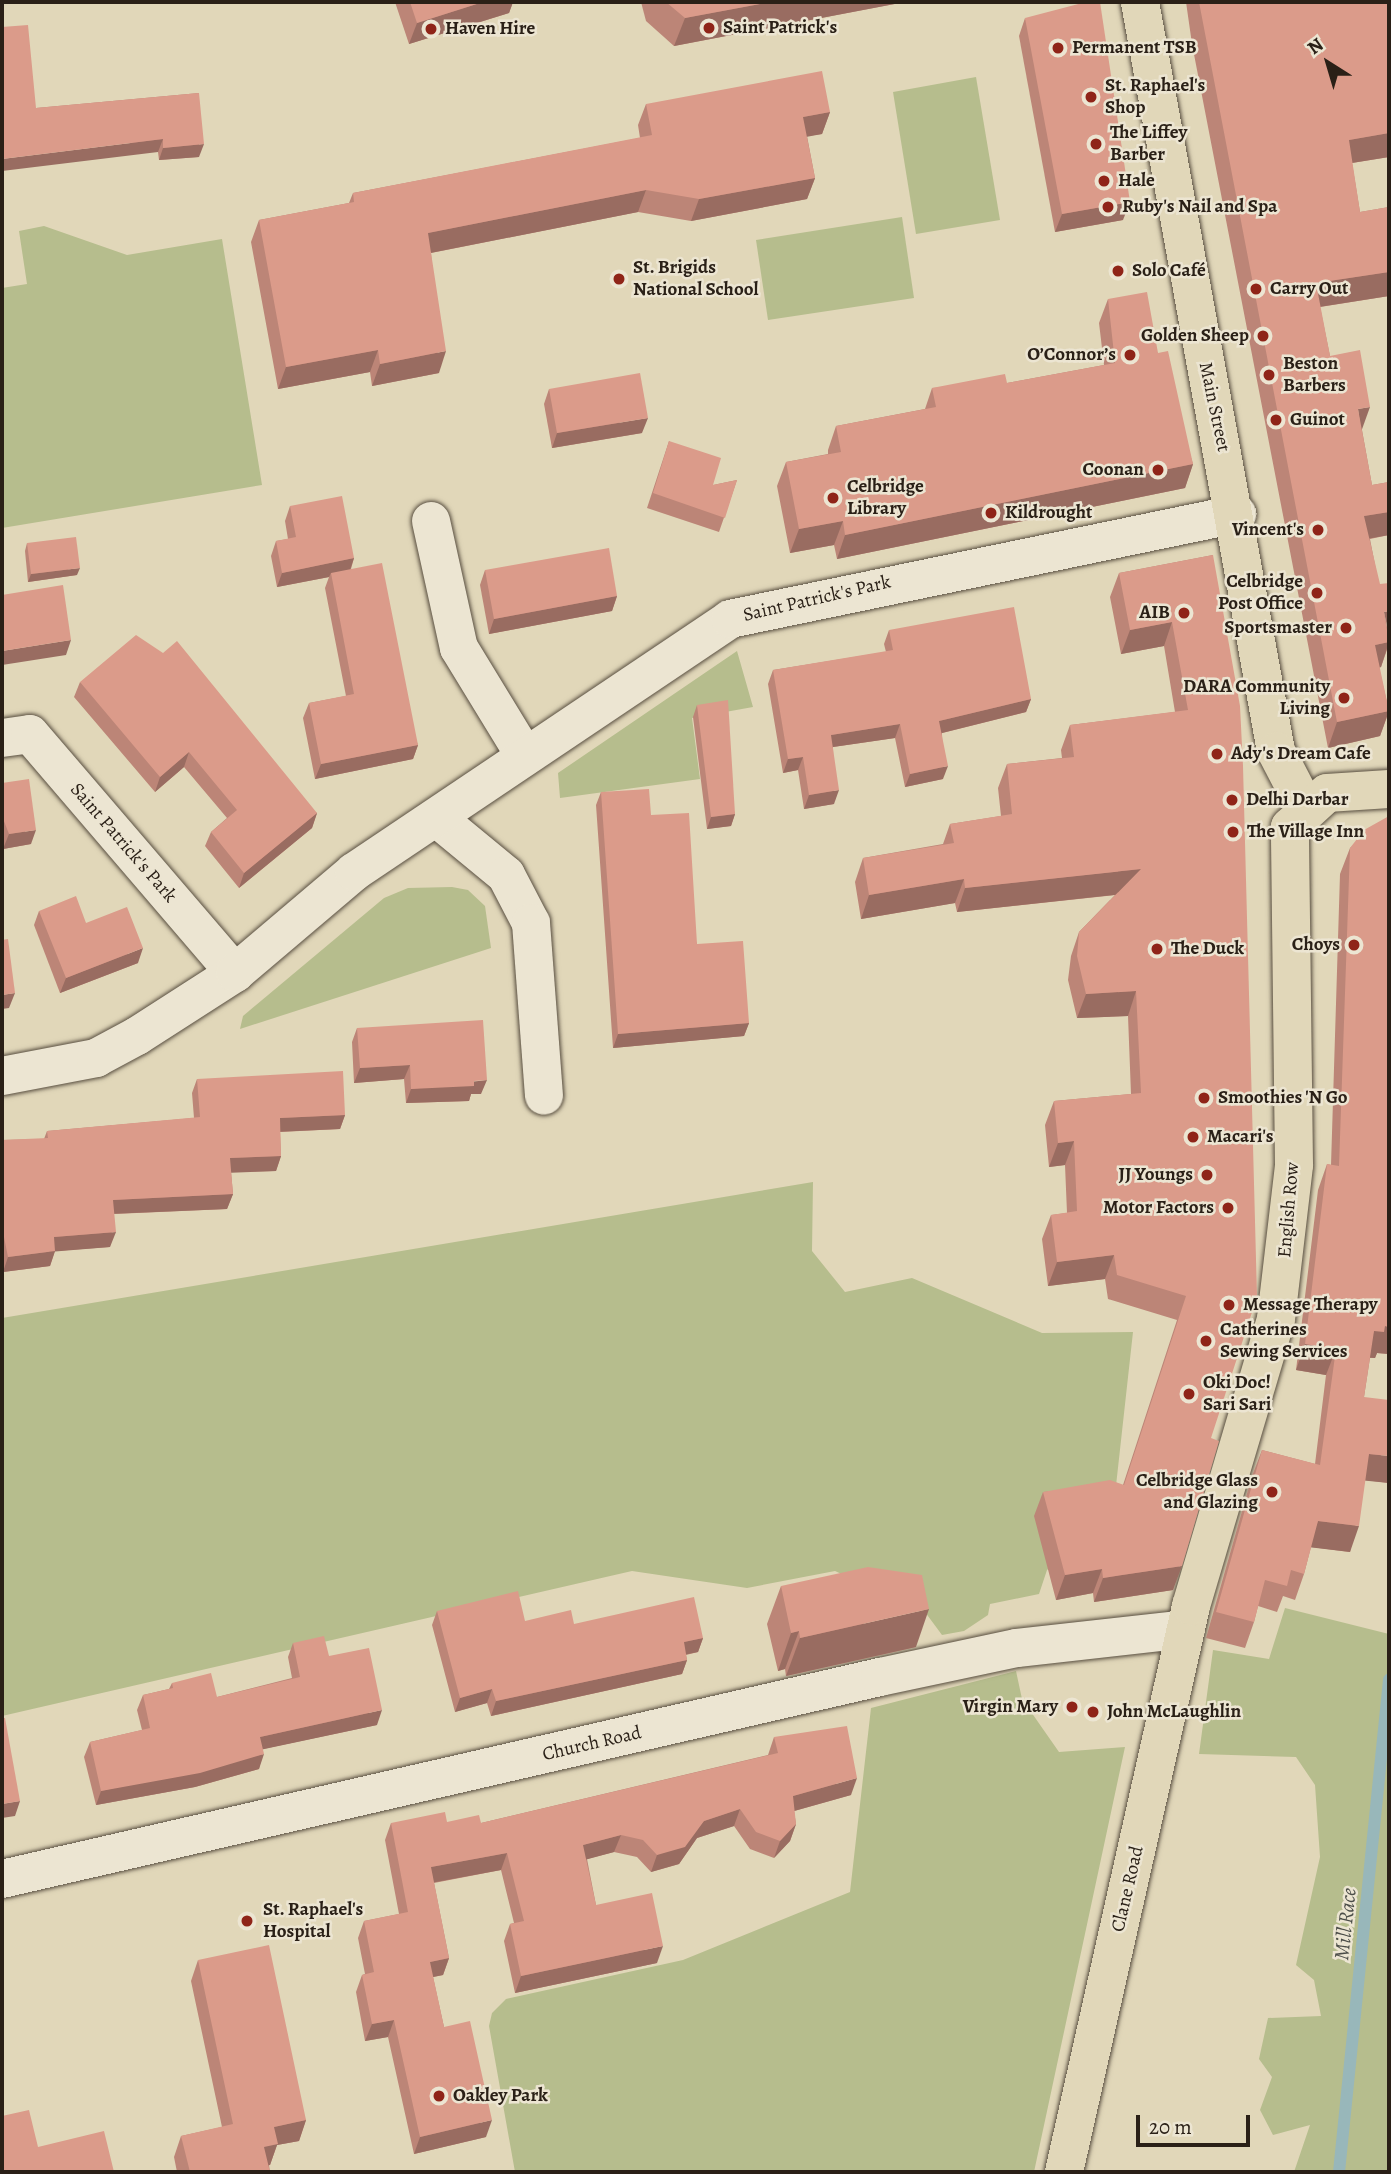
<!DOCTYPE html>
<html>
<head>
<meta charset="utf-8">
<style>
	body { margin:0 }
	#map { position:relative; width:1391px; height:2174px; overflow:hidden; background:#e1d7b9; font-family:Alegreya,serif }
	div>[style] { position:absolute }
	.green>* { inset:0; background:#b6bd8d }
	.stream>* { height:12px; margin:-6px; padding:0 6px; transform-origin:6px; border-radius:6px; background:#98b7ba }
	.roads { filter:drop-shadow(0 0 2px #584e40) drop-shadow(0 0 2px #584e40) }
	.minor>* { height:38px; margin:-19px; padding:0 19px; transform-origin:19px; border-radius:19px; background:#ece5d2 }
	.major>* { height:38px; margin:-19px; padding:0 19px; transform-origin:19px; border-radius:19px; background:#e1d7b9 }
	.wall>* { inset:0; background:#bc8577 }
	.shaded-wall>* { inset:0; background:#996c61 }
	.building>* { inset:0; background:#db9b8a }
	.dots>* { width:19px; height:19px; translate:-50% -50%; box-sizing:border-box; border:4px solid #ece5d2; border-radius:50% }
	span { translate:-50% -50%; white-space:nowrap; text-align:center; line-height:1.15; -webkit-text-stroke:5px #ece5d2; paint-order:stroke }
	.poi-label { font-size:19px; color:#2a2017; font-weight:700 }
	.left { translate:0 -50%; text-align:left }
	.right { translate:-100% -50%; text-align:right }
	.street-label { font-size:19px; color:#2a2017 }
	.water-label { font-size:21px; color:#4b4d48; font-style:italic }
	.frame { position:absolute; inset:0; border:4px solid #2a2017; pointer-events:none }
	.north { position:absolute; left:1293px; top:28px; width:70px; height:70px; -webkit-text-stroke:5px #ece5d2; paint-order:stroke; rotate:323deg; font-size:19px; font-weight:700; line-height:28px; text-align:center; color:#2a2017 }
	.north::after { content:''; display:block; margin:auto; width:24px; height:32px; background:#2a2017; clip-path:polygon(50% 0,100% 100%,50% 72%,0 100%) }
	.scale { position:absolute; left:1136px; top:2115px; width:114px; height:32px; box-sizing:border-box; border:4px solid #2a2017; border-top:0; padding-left:9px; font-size:21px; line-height:24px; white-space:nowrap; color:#2a2017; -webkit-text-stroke:5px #ece5d2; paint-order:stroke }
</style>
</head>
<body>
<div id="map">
	<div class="green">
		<i style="clip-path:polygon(976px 77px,1000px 220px,916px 234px,893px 92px)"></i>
		<i style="clip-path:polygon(902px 217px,914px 298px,768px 320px,756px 240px)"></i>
		<i style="clip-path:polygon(44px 226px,127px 255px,222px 239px,262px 485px,2px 528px,2px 288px,27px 284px,19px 231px)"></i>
		<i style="clip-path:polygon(737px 651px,753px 707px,692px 718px,700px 779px,560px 798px,558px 773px)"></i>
		<i style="clip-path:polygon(452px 887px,468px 890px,485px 906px,491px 948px,240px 1029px,243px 1016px,384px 898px,408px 888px)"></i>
		<i style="clip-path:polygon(813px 1182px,812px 1251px,845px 1292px,912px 1278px,1042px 1333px,1133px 1332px,1110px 1540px,1070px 1551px,1047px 1570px,1039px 1594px,990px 1604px,988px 1615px,964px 1631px,942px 1635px,925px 1612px,835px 1571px,747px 1588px,632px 1571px,2px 1716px,2px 1318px)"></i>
		<i style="clip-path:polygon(1285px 1608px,1389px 1634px,1389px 2172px,1294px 2172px,1310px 2125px,1273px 2135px,1260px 2110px,1272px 2077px,1259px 2059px,1268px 2018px,1321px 2016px,1314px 1980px,1296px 1965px,1320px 1857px,1315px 1785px,1296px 1757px,1199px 1754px,1213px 1650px,1269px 1659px)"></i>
		<i style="clip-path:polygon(1016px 1671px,1022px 1699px,1059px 1752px,1125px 1747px,1034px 2172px,515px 2172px,489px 2026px,492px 2013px,506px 1999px,683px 1960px,850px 1892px,871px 1708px)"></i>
	</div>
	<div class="stream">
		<i style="left:1339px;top:2172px;width:495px;rotate:-84.2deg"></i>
	</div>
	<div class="roads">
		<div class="minor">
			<i style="left:431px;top:521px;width:130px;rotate:77.6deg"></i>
			<i style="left:459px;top:648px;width:127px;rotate:58.6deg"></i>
			<i style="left:2px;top:738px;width:28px;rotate:-8deg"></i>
			<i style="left:30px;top:734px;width:315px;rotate:49.4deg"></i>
			<i style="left:438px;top:819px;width:88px;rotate:39.5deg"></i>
			<i style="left:506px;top:875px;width:54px;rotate:62.5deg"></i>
			<i style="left:531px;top:923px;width:173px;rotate:85.7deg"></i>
			<i style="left:2px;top:1076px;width:96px;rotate:-10.8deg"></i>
			<i style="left:96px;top:1058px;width:47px;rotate:-28.2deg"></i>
			<i style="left:137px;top:1036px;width:117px;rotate:-32.7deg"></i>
			<i style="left:235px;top:973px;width:156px;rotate:-40.3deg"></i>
			<i style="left:354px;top:872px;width:453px;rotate:-33.9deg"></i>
			<i style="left:730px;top:619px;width:518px;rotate:-11.7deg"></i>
			<i style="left:2px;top:1879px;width:901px;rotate:-12.96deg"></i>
			<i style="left:880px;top:1677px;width:140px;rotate:-12deg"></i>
			<i style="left:1017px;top:1648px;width:170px;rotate:-6.4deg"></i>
		</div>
		<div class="major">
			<i style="left:1140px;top:2px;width:761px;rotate:79.71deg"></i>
			<i style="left:1276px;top:751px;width:63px;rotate:62.6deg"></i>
			<i style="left:1064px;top:2172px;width:580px;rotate:-77.35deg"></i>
			<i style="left:1191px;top:1606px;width:299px;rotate:-73.5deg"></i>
			<i style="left:1276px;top:1319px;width:155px;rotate:-83.3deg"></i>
			<i style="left:1294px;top:1165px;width:338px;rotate:-90.7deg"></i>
			<i style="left:1290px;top:827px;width:50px;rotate:-42.6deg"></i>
			<i style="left:1327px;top:793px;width:62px;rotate:-3.7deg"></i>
		</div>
	</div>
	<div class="wall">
		<i style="clip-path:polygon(395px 2px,513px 2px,509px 13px,409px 44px)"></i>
		<i style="clip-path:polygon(641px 2px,905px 2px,674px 46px,646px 21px)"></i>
		<i style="clip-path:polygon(1186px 2px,1389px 2px,1389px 157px,1352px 163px,1360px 212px,1389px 207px,1389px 296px,1320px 307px,1330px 356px,1362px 430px,1372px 485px,1389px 482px,1389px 535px,1370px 539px,1389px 638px,1389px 644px,1381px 667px,1379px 668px,1389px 711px,1380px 736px,1328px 748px,1192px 44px)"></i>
		<i style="clip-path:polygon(1025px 18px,1123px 220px,1055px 232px,1019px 36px)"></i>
		<i style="clip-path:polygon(199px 93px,199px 157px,159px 160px,158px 152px,36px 108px)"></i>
		<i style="clip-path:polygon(646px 104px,830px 112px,822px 134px,807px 136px,815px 178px,807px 199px,691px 221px,638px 212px,431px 253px,439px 373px,372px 386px,370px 372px,278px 389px,251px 242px,259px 220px,349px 203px,353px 193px,640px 138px,638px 125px)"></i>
		<i style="clip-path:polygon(1108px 299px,1158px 353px,1193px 464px,1185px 488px,837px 559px,834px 545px,790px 553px,777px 486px,786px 462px,828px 454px,828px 450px,836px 426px,925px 409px,932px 388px,1007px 383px,1104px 365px,1099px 323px)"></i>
		<i style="clip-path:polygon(549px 389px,642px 433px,552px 448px,544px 404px)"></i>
		<i style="clip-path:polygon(669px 441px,713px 485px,737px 480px,719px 532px,647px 508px)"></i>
		<i style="clip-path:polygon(290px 506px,354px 558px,351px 569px,418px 745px,413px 759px,315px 779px,303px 718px,309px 703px,346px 696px,325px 588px,329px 577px,277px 587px,271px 556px,276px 541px,288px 539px,285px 521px)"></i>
		<i style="clip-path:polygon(27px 543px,77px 575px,28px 582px,25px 551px)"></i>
		<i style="clip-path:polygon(1213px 555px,1211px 1438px,1173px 1590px,1094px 1602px,1093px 1593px,1056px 1600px,1034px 1516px,1043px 1492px,1123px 1485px,1177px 1320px,1108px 1299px,1105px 1279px,1048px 1286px,1042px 1239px,1051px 1215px,1067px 1213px,1065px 1165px,1049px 1167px,1045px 1125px,1054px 1101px,1131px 1094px,1128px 1016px,1077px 1018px,1068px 980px,1071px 956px,1079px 932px,1115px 895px,957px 912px,955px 903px,861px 919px,855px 882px,863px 858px,943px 844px,950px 824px,1001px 816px,998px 788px,1007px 764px,1062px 758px,1061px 750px,1070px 725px,1175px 712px,1164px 646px,1121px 654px,1110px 597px,1119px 573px)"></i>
		<i style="clip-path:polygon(485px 570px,617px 596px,612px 611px,489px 634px,480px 585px)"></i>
		<i style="clip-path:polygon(889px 630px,1031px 699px,1026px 712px,942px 733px,943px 779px,905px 787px,895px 738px,833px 747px,834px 804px,804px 809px,798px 770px,783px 773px,768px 684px,773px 670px,886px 652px,884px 644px)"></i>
		<i style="clip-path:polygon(80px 682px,317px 813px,312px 828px,239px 888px,205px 846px,211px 832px,227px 818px,184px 767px,155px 792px,74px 697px)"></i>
		<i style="clip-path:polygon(697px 705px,735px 814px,731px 826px,707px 829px,693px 717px)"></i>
		<i style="clip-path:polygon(2px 783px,31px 844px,3px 849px,2px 844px)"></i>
		<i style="clip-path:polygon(601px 792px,651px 815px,697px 944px,749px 1023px,744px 1036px,613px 1048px,596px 805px)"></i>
		<i style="clip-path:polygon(1389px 816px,1389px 1354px,1377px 1353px,1375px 1358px,1370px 1358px,1364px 1397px,1389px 1483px,1365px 1480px,1350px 1552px,1311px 1547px,1304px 1574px,1295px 1600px,1283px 1596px,1277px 1612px,1258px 1606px,1254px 1622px,1245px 1648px,1206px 1638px,1252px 1476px,1262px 1450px,1315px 1464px,1326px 1375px,1296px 1370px,1318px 1190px,1327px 1164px,1331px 1165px,1340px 874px,1350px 848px)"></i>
		<i style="clip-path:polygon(39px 911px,86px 923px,138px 963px,60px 993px,34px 925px)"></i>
		<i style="clip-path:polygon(357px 1028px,481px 1094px,471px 1094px,469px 1101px,406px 1103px,404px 1079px,354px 1083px,352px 1042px)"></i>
		<i style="clip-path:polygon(197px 1079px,345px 1115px,340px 1129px,280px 1132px,281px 1156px,276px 1171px,231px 1172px,233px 1194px,227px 1209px,114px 1214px,110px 1247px,55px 1251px,50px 1266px,3px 1272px,2px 1267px,2px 1140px,44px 1139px,47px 1131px,194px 1118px,192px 1093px)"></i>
		<i style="clip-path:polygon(781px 1586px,916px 1647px,786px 1676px,785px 1669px,778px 1671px,767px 1624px)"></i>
		<i style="clip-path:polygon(437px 1611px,525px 1621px,574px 1624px,703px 1638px,698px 1652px,686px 1655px,687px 1660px,682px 1674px,491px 1716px,487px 1703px,455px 1712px,432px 1625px)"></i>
		<i style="clip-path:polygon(293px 1643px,329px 1656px,377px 1725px,263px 1749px,259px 1769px,195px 1787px,96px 1805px,84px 1757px,90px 1742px,142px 1730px,137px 1710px,143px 1695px,169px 1689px,172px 1683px,217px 1697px,292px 1678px,288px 1657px)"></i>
		<i style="clip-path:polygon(774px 1737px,851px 1795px,794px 1811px,796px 1824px,790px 1841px,774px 1858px,750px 1849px,734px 1826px,697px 1838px,679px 1864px,651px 1872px,637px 1857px,614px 1852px,587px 1859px,596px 1905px,657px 1963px,515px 1993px,504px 1941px,510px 1924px,514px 1923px,501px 1870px,434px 1883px,449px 1958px,443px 1975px,433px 1977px,444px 2027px,486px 2137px,414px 2154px,388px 2037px,365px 2041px,356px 1992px,362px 1975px,365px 1974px,358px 1938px,364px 1921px,399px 1914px,385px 1840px,391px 1823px,481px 1823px,768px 1755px)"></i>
		<i style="clip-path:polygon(198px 1960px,306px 2120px,299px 2141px,277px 2145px,270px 2165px,269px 2165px,270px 2172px,177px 2172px,174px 2157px,181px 2136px,222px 2127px,191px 1981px)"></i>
	</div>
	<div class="shaded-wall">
		<i style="clip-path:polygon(483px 2px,513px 2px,509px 13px,409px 44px,417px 23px)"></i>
		<i style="clip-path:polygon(770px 2px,905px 2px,674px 46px,685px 18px)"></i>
		<i style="clip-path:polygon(830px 112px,822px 134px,795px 139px,803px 117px)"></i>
		<i style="clip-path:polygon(1389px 133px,1389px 157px,1339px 165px,1349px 140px)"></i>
		<i style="clip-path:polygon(163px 139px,158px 152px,2px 171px,2px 159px)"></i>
		<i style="clip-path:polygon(204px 144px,199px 157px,159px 160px,163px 148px)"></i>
		<i style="clip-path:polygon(815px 178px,807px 199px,691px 221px,699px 199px)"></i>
		<i style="clip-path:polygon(646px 190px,638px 212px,420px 255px,428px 233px)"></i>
		<i style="clip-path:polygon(1130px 202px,1123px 220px,1055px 232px,1062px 214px)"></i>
		<i style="clip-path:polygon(1389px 272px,1389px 296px,1306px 309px,1316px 283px)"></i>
		<i style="clip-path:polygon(378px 350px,370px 372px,278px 389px,286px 367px)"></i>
		<i style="clip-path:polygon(446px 351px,439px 373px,372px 386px,380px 364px)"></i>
		<i style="clip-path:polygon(1370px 407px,1361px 432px,1358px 409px)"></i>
		<i style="clip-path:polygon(648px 418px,642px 433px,552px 448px,557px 433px)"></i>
		<i style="clip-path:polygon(1193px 464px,1185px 488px,837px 559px,845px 535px)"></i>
		<i style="clip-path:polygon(1389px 512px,1389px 535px,1355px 541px,1364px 516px)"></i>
		<i style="clip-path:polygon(843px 521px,834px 545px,790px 553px,799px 529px)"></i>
		<i style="clip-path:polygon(354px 558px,349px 573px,331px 573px,329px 577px,277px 587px,282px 573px)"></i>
		<i style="clip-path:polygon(80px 568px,77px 575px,28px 582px,31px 574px)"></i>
		<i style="clip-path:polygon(617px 596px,612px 611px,489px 634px,494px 619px)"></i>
		<i style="clip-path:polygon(1389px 611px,1389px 635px,1384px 612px)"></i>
		<i style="clip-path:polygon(1172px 622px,1164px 646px,1121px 654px,1130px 630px)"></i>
		<i style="clip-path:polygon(71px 640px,66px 655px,2px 665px,2px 651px)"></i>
		<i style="clip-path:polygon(1389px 642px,1381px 667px,1365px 670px,1375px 645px)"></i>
		<i style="clip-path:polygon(1031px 699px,1026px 712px,934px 735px,939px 721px)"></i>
		<i style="clip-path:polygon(1389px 711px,1380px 736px,1328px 748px,1337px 722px)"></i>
		<i style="clip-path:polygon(900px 724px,895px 738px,826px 748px,831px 735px)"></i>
		<i style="clip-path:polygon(418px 745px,413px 759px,315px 779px,321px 764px)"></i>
		<i style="clip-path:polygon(189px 752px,184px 767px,155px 792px,160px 777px)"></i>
		<i style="clip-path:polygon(803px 757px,798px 770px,783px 773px,788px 759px)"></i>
		<i style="clip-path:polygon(948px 766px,943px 779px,905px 787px,910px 774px)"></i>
		<i style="clip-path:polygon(839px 790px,834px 804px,804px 809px,809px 795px)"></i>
		<i style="clip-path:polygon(317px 813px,312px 828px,239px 888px,244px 873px)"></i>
		<i style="clip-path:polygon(735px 814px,731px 826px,707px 829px,711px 817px)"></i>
		<i style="clip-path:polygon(36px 830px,31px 844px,3px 849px,9px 834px)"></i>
		<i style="clip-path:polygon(1141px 869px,1132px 893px,957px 912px,965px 888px)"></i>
		<i style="clip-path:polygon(964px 879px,955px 903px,861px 919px,869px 895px)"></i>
		<i style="clip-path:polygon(143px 948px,138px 963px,60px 993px,66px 978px)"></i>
		<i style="clip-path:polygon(1136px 991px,1128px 1016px,1077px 1018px,1086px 994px)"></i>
		<i style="clip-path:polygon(15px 993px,9px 1008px,2px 1009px,2px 995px)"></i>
		<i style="clip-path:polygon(749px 1023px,744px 1036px,613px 1048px,618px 1034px)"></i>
		<i style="clip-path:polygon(410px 1065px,404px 1079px,354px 1083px,360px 1068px)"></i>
		<i style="clip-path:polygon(487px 1080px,481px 1094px,471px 1094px,469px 1101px,406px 1103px,411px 1089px)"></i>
		<i style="clip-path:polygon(345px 1115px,340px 1129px,274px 1132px,280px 1118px)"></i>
		<i style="clip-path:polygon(1074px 1141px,1065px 1165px,1049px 1167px,1058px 1143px)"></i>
		<i style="clip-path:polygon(281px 1156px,276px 1171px,225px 1173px,230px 1158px)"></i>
		<i style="clip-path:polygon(233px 1194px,227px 1209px,108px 1214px,113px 1200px)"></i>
		<i style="clip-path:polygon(116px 1232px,110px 1247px,49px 1252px,54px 1237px)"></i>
		<i style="clip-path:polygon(55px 1251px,50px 1266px,3px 1272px,8px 1257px)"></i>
		<i style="clip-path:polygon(1114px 1255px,1105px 1279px,1048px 1286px,1057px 1262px)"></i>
		<i style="clip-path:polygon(1385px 1326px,1389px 1327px,1389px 1354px,1377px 1353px,1375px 1358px,1364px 1357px,1374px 1331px)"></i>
		<i style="clip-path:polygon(1305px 1344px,1336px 1349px,1326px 1375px,1296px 1370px)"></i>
		<i style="clip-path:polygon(1369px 1454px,1389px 1456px,1389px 1483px,1359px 1480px)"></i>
		<i style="clip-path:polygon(1318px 1521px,1359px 1526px,1350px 1552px,1308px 1547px)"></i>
		<i style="clip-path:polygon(1182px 1566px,1173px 1590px,1094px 1602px,1103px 1578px)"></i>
		<i style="clip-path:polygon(1102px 1569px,1093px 1593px,1056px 1600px,1065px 1575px)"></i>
		<i style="clip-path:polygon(929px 1609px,916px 1647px,786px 1676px,800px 1638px)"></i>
		<i style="clip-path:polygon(799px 1631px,785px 1669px,778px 1671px,791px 1633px)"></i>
		<i style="clip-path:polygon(703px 1638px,698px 1652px,678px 1656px,684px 1642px)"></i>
		<i style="clip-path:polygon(687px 1660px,682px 1674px,491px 1716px,496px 1701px)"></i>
		<i style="clip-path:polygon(492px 1689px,487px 1703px,455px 1712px,460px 1698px)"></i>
		<i style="clip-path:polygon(382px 1710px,377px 1725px,255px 1751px,260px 1737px)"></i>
		<i style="clip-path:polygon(264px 1754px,259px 1769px,195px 1787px,96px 1805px,101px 1791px)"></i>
		<i style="clip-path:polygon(857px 1778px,851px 1795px,787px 1813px,793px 1796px)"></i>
		<i style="clip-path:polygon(20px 1801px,15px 1816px,2px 1818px,2px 1804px)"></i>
		<i style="clip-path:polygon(740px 1809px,734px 1826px,697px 1838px,679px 1864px,651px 1872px,657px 1855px,704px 1821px)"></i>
		<i style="clip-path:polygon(796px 1824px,790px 1841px,774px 1858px,780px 1841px)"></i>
		<i style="clip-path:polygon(621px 1835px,614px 1852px,577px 1862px,583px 1845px)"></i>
		<i style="clip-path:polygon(507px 1853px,501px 1870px,425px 1884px,431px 1867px)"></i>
		<i style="clip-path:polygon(663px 1946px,657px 1963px,515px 1993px,521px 1976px)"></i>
		<i style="clip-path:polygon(449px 1958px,443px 1975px,423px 1979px,430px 1962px)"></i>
		<i style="clip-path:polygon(394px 2020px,388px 2037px,365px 2041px,372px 2024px)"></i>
		<i style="clip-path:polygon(306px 2120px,299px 2141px,277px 2145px,270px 2165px,257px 2168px,264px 2147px,274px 2127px)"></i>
		<i style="clip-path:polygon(492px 2120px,486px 2137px,414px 2154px,420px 2137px)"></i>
	</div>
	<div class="building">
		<i style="clip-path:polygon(410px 2px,483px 2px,417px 23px)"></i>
		<i style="clip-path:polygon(666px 2px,770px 2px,685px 18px)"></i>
		<i style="clip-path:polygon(1086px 2px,1100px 2px,1130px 202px,1062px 214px,1025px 18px)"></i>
		<i style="clip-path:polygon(1199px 2px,1389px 2px,1389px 133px,1349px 140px,1360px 212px,1389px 207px,1389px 272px,1316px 283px,1330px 356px,1360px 350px,1370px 407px,1358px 409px,1372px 485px,1389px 482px,1389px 512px,1364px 516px,1380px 584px,1389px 583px,1389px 611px,1384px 612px,1389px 642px,1375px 645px,1389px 711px,1337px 722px)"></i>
		<i style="clip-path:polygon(28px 25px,36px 108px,199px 93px,204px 144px,163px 148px,163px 139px,2px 159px,2px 27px)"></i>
		<i style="clip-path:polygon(822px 71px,830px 112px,803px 117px,815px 178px,699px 199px,646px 190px,428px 233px,446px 351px,380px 364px,378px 350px,286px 367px,259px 220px,354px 202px,353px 193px,652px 135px,646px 104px)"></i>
		<i style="clip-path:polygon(1147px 292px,1158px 353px,1168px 351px,1193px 464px,845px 535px,843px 521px,799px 529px,786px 462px,841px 452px,836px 426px,936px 407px,932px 388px,1005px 374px,1007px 383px,1115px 363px,1108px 299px)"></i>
		<i style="clip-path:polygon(640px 373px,648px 418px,557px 433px,549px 389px)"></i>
		<i style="clip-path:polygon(669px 441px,721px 458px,713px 485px,737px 480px,725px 518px,653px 493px)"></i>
		<i style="clip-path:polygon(342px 496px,354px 558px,282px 573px,276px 541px,296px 537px,290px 506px)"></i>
		<i style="clip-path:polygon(76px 537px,80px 568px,31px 574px,27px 543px)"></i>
		<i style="clip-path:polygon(609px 548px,617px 596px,494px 619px,485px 570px)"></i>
		<i style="clip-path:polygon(1213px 555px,1240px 706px,1243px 766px,1257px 1297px,1211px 1438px,1219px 1441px,1182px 1566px,1103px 1578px,1102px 1569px,1065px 1575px,1043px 1492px,1110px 1480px,1124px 1485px,1186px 1296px,1117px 1275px,1114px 1255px,1057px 1262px,1051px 1215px,1077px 1211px,1074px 1141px,1058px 1143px,1054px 1101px,1141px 1093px,1136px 991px,1086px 994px,1077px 956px,1079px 932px,1141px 869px,965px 888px,964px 879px,869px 895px,863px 858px,954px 843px,950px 824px,1012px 814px,1007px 764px,1074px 757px,1070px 725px,1188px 710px,1172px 622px,1130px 630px,1119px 573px)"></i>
		<i style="clip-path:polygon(382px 563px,418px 745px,321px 764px,309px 703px,354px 694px,331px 573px)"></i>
		<i style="clip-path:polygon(63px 585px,71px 640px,2px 651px,2px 595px)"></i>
		<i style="clip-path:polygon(1014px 607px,1031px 699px,939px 721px,948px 766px,910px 774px,900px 724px,831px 735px,839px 790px,809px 795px,803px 757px,788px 759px,773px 670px,893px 650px,889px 630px)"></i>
		<i style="clip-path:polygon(136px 635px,163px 653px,177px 641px,317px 813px,244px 873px,211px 832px,237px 810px,189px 752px,160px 777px,80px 682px)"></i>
		<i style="clip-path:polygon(728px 700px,735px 814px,711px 817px,697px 705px)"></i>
		<i style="clip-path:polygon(29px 779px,36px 830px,9px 834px,2px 816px,2px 783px)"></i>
		<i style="clip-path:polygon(649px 789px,651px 815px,689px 813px,697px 944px,743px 941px,749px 1023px,618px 1034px,601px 792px)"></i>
		<i style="clip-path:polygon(1389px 816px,1389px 1327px,1385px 1326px,1384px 1332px,1374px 1331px,1364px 1397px,1389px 1400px,1389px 1456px,1369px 1454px,1359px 1526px,1318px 1521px,1304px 1574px,1291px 1570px,1287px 1586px,1265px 1580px,1254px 1622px,1216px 1612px,1262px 1450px,1320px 1465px,1336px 1349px,1305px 1344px,1327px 1164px,1339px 1166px,1350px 848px,1364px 830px)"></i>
		<i style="clip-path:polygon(76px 896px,86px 923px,127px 907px,143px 948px,66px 978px,39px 911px)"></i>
		<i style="clip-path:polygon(8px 939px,15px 993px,2px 995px,2px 940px)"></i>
		<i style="clip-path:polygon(483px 1020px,487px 1080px,474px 1081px,474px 1086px,411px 1089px,410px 1065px,360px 1068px,357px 1028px)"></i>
		<i style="clip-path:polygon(343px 1071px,345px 1115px,280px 1118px,281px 1156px,230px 1158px,233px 1194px,113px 1200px,116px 1232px,54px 1237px,55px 1251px,8px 1257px,2px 1227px,2px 1140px,48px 1138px,47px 1131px,200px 1117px,197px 1079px)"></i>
		<i style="clip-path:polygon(868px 1567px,922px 1575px,929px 1609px,800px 1638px,799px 1631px,791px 1633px,781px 1586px)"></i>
		<i style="clip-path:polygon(518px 1591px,525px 1621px,571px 1610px,574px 1624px,694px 1597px,703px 1638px,684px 1642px,687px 1660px,496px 1701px,492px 1689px,460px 1698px,437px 1611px)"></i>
		<i style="clip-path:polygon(324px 1636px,329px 1656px,369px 1648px,382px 1710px,260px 1737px,264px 1754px,200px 1773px,101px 1791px,90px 1742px,150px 1728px,143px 1695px,173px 1688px,172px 1683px,211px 1673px,217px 1697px,300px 1677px,293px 1643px)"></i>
		<i style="clip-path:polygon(2px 1718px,5px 1718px,20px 1801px,2px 1804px)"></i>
		<i style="clip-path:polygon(847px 1726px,857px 1778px,793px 1796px,796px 1824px,780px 1841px,756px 1832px,740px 1809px,704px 1821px,685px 1847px,657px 1855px,643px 1840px,621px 1835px,583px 1845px,596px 1905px,652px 1893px,663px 1946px,521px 1976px,510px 1924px,524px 1921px,507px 1853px,431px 1867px,449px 1958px,430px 1962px,444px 2027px,470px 2021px,492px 2120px,420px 2137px,394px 2020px,372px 2024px,362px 1975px,374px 1972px,364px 1921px,408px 1912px,391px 1823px,445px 1812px,447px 1822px,479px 1815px,481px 1823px,778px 1753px,774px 1737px)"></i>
		<i style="clip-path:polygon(269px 1945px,306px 2120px,274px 2127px,278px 2144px,264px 2147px,270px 2172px,190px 2172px,181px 2136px,233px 2124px,198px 1960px)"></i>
		<i style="clip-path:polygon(29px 2110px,38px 2147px,104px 2131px,114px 2172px,2px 2172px,2px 2116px)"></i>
	</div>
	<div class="dots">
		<i style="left:709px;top:28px;background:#8f2418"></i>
		<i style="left:431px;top:29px;background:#8f2418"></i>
		<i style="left:1058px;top:48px;background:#8f2418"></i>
		<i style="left:1091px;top:97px;background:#8f2418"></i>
		<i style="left:1096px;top:144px;background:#8f2418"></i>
		<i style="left:1104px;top:181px;background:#8f2418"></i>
		<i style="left:1108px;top:207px;background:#8f2418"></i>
		<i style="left:1118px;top:271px;background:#8f2418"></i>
		<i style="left:619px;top:279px;background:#8f2418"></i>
		<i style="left:1256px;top:289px;background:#8f2418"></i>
		<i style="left:1263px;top:336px;background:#8f2418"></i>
		<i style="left:1130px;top:355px;background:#8f2418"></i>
		<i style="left:1269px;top:375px;background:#8f2418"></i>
		<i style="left:1276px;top:420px;background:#8f2418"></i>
		<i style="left:1158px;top:470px;background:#8f2418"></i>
		<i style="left:833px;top:498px;background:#8f2418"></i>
		<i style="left:991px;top:513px;background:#8f2418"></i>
		<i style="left:1318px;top:530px;background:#8f2418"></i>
		<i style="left:1317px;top:593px;background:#8f2418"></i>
		<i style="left:1184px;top:613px;background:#8f2418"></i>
		<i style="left:1346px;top:628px;background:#8f2418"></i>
		<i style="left:1344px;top:698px;background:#8f2418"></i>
		<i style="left:1217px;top:754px;background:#8f2418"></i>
		<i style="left:1232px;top:800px;background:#8f2418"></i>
		<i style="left:1233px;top:832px;background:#8f2418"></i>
		<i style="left:1354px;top:945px;background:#8f2418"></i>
		<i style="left:1157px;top:949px;background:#8f2418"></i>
		<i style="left:1204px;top:1098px;background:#8f2418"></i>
		<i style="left:1193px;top:1137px;background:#8f2418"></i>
		<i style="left:1207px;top:1175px;background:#8f2418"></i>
		<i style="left:1228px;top:1208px;background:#8f2418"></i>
		<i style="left:1229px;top:1305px;background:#8f2418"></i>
		<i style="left:1206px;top:1341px;background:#8f2418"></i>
		<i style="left:1189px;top:1394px;background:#8f2418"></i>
		<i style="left:1272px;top:1492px;background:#8f2418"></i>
		<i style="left:1072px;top:1707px;background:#8f2418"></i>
		<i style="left:1093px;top:1712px;background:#8f2418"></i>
		<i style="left:247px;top:1921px;background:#8f2418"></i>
		<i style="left:439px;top:2096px;background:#8f2418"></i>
	</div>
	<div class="poi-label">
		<span class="left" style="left:723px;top:28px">Saint Patrick's</span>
		<span class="left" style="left:445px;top:29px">Haven Hire</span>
		<span class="left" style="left:1072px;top:48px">Permanent TSB</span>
		<span class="left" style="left:1105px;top:97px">St. Raphael's<br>Shop</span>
		<span class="left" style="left:1110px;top:144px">The Liffey<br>Barber</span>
		<span class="left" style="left:1118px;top:181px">Hale</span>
		<span class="left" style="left:1122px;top:207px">Ruby's Nail and Spa</span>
		<span class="left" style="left:633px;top:279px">St. Brigids<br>National School</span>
		<span class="left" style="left:1132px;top:271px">Solo Café</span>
		<span class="left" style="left:1270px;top:289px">Carry Out</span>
		<span class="right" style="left:1249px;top:336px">Golden Sheep</span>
		<span class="right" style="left:1116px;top:355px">O’Connor’s</span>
		<span class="left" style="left:1283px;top:375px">Beston<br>Barbers</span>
		<span class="left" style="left:1290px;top:420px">Guinot</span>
		<span class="right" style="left:1144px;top:470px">Coonan</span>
		<span class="left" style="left:847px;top:498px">Celbridge<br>Library</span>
		<span class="left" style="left:1005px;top:513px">Kildrought</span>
		<span class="right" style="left:1304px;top:530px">Vincent's</span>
		<span class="right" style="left:1303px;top:593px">Celbridge<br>Post Office</span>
		<span class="right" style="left:1170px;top:613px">AIB</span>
		<span class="right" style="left:1332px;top:628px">Sportsmaster</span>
		<span class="right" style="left:1330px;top:698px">DARA Community<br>Living</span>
		<span class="left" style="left:1231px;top:754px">Ady's Dream Cafe</span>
		<span class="left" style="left:1246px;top:800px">Delhi Darbar</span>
		<span class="left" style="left:1247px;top:832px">The Village Inn</span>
		<span class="right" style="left:1340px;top:945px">Choys</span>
		<span class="left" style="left:1171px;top:949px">The Duck</span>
		<span class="left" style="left:1218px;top:1098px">Smoothies 'N Go</span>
		<span class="left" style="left:1207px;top:1137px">Macari's</span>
		<span class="right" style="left:1193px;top:1175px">JJ Youngs</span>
		<span class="right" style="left:1214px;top:1208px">Motor Factors</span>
		<span class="left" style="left:1243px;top:1305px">Message Therapy</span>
		<span class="left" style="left:1220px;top:1341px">Catherines<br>Sewing Services</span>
		<span class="left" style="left:1203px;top:1394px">Oki Doc!<br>Sari Sari</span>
		<span class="right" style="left:1258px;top:1492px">Celbridge Glass<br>and Glazing</span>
		<span class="right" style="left:1058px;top:1707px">Virgin Mary</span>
		<span class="left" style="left:1107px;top:1712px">John McLaughlin</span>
		<span class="left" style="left:263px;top:1921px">St. Raphael's<br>Hospital</span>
		<span class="left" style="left:453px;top:2096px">Oakley Park</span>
	</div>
	<div class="street-label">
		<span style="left:1214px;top:407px;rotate:78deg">Main Street</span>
		<span style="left:817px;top:599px;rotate:-13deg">Saint Patrick's Park</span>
		<span style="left:123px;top:843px;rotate:49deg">Saint Patrick's Park</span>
		<span style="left:1289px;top:1210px;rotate:-85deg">English Row</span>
		<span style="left:592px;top:1744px;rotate:-13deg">Church Road</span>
		<span style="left:1128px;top:1889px;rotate:-77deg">Clane Road</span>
	</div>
	<div class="water-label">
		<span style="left:1345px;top:1924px;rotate:-84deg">Mill Race</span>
	</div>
	<div class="frame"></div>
	<div class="north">N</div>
	<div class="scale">20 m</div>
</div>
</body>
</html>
